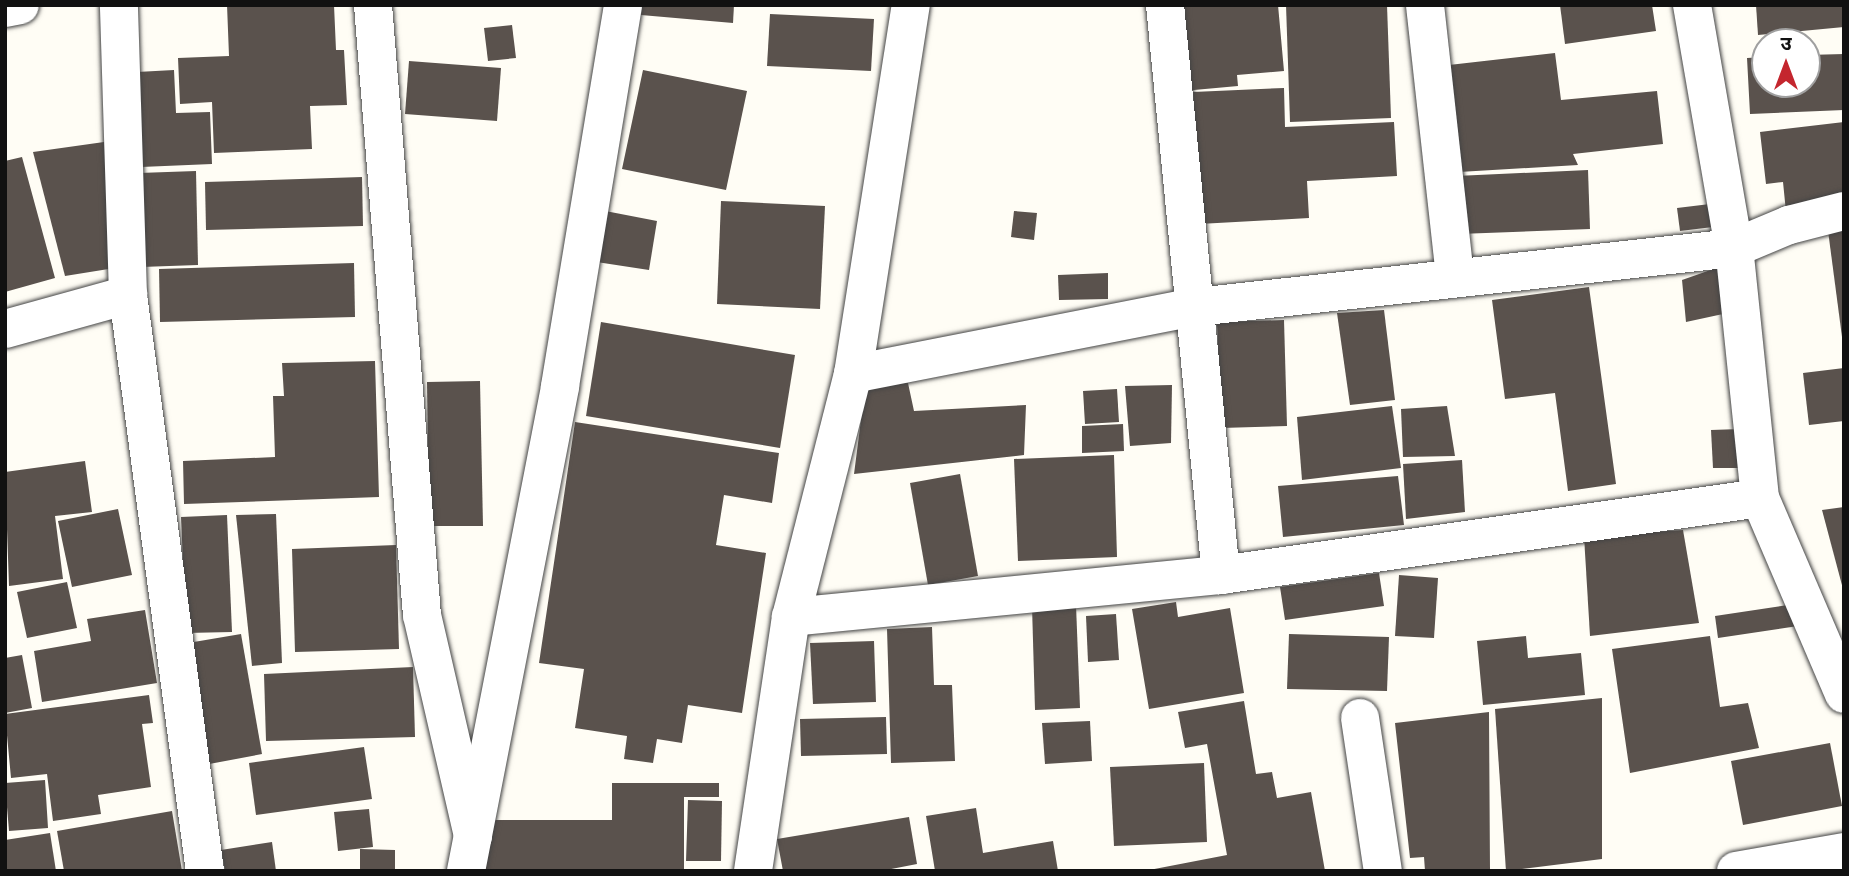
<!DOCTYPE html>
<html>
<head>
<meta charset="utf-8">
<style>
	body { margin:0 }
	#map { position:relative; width:1849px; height:876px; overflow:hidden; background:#fffdf5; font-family:"Roboto Serif","Noto Sans Devanagari",serif }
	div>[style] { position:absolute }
	.building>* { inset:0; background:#5a524d }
	.roads { filter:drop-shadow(0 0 2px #444) drop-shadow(0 0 2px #444) }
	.minor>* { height:38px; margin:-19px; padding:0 19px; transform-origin:19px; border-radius:19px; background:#fff }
	.tertiary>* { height:38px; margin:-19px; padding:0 19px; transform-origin:19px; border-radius:19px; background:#fff }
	span { translate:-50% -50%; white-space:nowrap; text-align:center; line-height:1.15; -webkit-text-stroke:7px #fff; paint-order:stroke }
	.frame { position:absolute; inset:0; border:7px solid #111; pointer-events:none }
	.north { position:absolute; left:1751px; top:28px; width:70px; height:70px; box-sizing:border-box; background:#fff; border:2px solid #a0a0a0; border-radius:50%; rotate:0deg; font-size:19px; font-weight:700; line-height:28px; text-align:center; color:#111 }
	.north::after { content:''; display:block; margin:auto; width:24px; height:32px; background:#c4262e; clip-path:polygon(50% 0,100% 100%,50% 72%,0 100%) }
</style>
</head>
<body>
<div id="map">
	<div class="building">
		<i style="clip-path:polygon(227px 5px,334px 5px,336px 50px,344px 50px,347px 105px,310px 106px,312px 149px,214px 153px,212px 102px,180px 104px,178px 58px,229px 56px)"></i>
		<i style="clip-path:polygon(642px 5px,734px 5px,733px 23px,641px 15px)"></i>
		<i style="clip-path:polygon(1174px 5px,1278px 5px,1284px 71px,1237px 75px,1238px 86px,1183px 91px)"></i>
		<i style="clip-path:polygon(1286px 5px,1387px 5px,1391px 118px,1290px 122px)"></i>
		<i style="clip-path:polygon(1560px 5px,1652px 5px,1656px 31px,1565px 44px)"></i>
		<i style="clip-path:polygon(1756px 5px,1844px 5px,1844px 27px,1758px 35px)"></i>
		<i style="clip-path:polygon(770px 14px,874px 19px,871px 71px,767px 66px)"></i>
		<i style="clip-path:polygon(512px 25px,516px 58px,488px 61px,484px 28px)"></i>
		<i style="clip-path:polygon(1555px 53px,1561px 100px,1657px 91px,1663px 144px,1573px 154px,1578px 165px,1459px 172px,1449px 65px)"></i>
		<i style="clip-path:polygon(1844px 54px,1844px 110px,1750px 114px,1747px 58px,1765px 57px,1765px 84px,1807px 84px,1807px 55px)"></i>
		<i style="clip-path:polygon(409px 61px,501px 68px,497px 121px,405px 114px)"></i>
		<i style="clip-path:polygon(174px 70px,176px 113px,210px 112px,212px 164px,141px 167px,137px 72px)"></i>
		<i style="clip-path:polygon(643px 70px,747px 91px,726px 190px,622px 169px)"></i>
		<i style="clip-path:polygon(1284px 88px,1285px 127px,1394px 122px,1397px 176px,1307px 181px,1309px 218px,1199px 224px,1193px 92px)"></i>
		<i style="clip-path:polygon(1844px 122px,1844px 203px,1786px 212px,1783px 182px,1766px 184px,1760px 132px)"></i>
		<i style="clip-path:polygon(104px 142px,121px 267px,65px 276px,33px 152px)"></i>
		<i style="clip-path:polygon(22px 157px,55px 278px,5px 292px,5px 161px)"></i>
		<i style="clip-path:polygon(1588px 170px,1590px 229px,1459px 234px,1456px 176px)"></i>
		<i style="clip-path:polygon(196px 171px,198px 265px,141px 267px,139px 173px)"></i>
		<i style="clip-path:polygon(362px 177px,363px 226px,206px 230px,205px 182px)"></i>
		<i style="clip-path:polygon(721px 201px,825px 206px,820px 309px,717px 304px)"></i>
		<i style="clip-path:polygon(1710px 204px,1713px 227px,1680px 231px,1677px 208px)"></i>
		<i style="clip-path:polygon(595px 209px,657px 221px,649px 270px,590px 261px)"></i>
		<i style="clip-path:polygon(1014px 211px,1037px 213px,1034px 240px,1011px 237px)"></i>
		<i style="clip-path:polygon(1844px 221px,1844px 337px,1842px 337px,1827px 223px)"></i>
		<i style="clip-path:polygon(354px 263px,355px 317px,160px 322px,159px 269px)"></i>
		<i style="clip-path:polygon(1719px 267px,1723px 314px,1686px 322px,1682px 280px)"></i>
		<i style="clip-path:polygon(1108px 273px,1108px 299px,1059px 300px,1058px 275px)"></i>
		<i style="clip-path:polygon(1589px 287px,1616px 484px,1568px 491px,1555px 393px,1505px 399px,1492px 300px)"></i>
		<i style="clip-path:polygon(1384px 310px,1395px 400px,1350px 405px,1337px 313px)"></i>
		<i style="clip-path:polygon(1284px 320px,1287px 426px,1221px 428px,1217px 322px)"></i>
		<i style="clip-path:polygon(601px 322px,795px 355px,780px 448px,586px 416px)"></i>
		<i style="clip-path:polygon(375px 361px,379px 497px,184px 504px,183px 461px,275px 457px,273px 396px,284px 396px,282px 363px)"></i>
		<i style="clip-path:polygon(1844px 368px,1844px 421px,1809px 425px,1803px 373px)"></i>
		<i style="clip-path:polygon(480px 381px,483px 526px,429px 526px,427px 382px)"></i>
		<i style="clip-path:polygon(866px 381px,908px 383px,914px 411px,1026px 405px,1024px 455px,854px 474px)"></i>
		<i style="clip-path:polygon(1172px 385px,1171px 443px,1130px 446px,1125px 386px)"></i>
		<i style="clip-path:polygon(1117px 389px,1119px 422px,1085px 424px,1083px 391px)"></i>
		<i style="clip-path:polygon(1392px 406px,1401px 468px,1302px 480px,1297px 417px)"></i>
		<i style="clip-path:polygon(1447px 406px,1455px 456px,1403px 457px,1401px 409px)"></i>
		<i style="clip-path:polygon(575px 422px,779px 453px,772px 503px,724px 495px,716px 545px,766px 553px,742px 713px,688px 705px,682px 743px,657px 739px,653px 763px,624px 759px,627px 736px,575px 728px,584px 669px,539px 663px)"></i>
		<i style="clip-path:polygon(1123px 424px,1124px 451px,1082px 453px,1082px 426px)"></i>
		<i style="clip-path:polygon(1740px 429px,1742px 468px,1713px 468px,1711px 430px)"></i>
		<i style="clip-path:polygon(1114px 455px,1117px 557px,1018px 561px,1014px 459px)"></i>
		<i style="clip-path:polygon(1462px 460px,1465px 512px,1406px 519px,1403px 464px)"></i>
		<i style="clip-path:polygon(85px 461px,92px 512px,55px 516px,63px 579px,9px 586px,5px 472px)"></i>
		<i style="clip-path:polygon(960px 474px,978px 576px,928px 585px,910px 483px)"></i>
		<i style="clip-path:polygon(1398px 476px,1404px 525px,1283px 537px,1278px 486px)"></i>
		<i style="clip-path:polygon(1844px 507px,1844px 589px,1843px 589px,1822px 510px)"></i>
		<i style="clip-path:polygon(118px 509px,132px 575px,72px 587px,58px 521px)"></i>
		<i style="clip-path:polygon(276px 514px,282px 663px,252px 666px,236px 515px)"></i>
		<i style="clip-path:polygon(227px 515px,232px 632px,186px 633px,181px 517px)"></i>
		<i style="clip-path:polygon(1683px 530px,1699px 623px,1590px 636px,1584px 536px)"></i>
		<i style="clip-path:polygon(396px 545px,399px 649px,295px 652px,292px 549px)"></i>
		<i style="clip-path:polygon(1379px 573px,1384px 606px,1285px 620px,1280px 587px)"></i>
		<i style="clip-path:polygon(1399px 575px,1438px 578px,1434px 638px,1395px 636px)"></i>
		<i style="clip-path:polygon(67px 582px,77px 628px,27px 638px,17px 592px)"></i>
		<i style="clip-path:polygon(1176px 602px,1178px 617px,1230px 608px,1244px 693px,1149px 709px,1132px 609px)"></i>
		<i style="clip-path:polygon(1794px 604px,1798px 626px,1718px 638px,1715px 616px)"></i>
		<i style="clip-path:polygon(1076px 605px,1080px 708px,1035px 710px,1032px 606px)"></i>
		<i style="clip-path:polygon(145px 610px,157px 683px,42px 702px,34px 651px,91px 641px,87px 619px)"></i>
		<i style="clip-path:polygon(1116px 614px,1119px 660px,1088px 662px,1086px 616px)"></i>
		<i style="clip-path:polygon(932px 627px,934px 685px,952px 685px,955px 761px,891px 763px,887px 629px)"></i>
		<i style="clip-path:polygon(241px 634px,262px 754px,204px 765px,182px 644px)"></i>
		<i style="clip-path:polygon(1289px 634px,1389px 637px,1387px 691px,1287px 689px)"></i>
		<i style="clip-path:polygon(1526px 636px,1528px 658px,1581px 653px,1585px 695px,1483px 705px,1477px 641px)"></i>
		<i style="clip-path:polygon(1710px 636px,1720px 707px,1748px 703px,1759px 748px,1630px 773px,1612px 649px)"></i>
		<i style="clip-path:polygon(874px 641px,876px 702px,813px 704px,810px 643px)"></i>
		<i style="clip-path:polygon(22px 655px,32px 708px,5px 713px,5px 658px)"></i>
		<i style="clip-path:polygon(413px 667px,415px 737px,266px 741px,264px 674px)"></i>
		<i style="clip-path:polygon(149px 695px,153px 723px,142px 724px,151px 787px,98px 795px,101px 814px,53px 821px,47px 774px,11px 778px,5px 714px)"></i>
		<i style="clip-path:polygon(1602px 698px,1602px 859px,1506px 871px,1495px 709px)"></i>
		<i style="clip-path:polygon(1244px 701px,1256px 774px,1272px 772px,1277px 798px,1311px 792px,1325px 871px,1144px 871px,1227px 855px,1207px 744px,1185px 748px,1178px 712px)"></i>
		<i style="clip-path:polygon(1489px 712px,1490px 871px,1425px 871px,1424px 857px,1410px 858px,1395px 723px)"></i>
		<i style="clip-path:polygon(886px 717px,887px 754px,801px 756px,800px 719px)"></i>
		<i style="clip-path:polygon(1090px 721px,1092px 761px,1045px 764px,1042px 723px)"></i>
		<i style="clip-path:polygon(1830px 743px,1842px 806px,1743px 825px,1731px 761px)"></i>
		<i style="clip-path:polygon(364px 747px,372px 799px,256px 815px,249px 763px)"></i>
		<i style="clip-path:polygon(1204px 763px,1207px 842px,1114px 846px,1110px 767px)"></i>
		<i style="clip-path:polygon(45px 780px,48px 828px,9px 831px,5px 783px)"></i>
		<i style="clip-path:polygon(612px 783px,719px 783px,719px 797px,684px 797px,684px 871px,486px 871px,486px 820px,612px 820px)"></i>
		<i style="clip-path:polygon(688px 800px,722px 801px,721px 861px,686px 861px)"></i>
		<i style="clip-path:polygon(976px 808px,983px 853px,1053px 841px,1058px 871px,935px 871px,926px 816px)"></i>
		<i style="clip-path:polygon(369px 809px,373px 847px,338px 851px,334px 812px)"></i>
		<i style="clip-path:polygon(172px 811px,182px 871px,64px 871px,57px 831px)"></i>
		<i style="clip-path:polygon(909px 817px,917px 864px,881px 871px,783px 871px,777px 839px)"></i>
		<i style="clip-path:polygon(50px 833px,56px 871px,5px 871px,5px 840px)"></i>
		<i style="clip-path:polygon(272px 842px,276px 871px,225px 871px,221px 850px)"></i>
		<i style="clip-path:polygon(360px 849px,395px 850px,395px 871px,360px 871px)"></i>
	</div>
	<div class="roads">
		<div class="minor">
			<i style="left:373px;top:5px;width:612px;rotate:85.41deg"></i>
			<i style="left:422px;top:615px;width:227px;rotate:77deg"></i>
			<i style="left:1165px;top:5px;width:573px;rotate:84.39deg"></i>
			<i style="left:1425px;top:5px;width:274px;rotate:83.7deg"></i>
			<i style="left:5px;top:8px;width:15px;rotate:-11deg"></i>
			<i style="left:128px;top:295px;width:581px;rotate:82.39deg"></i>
			<i style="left:5px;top:329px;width:128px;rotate:-15.5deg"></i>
			<i style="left:128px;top:295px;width:290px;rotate:-91.8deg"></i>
			<i style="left:853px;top:374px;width:349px;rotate:-11.1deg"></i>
			<i style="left:1196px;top:307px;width:541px;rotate:-6.26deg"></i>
			<i style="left:1734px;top:248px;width:60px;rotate:-22.7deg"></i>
			<i style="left:1789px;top:225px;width:57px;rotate:-14.3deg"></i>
			<i style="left:1760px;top:498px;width:213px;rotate:66.8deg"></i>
			<i style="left:791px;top:617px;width:432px;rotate:-5.6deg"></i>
			<i style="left:1221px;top:575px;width:544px;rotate:-8.13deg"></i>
			<i style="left:1760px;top:498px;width:251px;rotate:-95.9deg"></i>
			<i style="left:1734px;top:248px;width:247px;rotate:-99.8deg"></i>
			<i style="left:1360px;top:718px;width:155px;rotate:81.5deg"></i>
			<i style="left:753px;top:871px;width:257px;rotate:-81.5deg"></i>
			<i style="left:791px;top:617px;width:251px;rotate:-75.7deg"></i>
			<i style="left:853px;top:374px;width:374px;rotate:-81.1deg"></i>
			<i style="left:1736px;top:871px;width:110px;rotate:-10deg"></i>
		</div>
		<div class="tertiary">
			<i style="left:466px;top:871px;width:494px;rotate:-79deg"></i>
			<i style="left:560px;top:386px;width:386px;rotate:-80.6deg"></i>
		</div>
	</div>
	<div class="frame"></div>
	<div class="north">उ</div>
</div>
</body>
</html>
